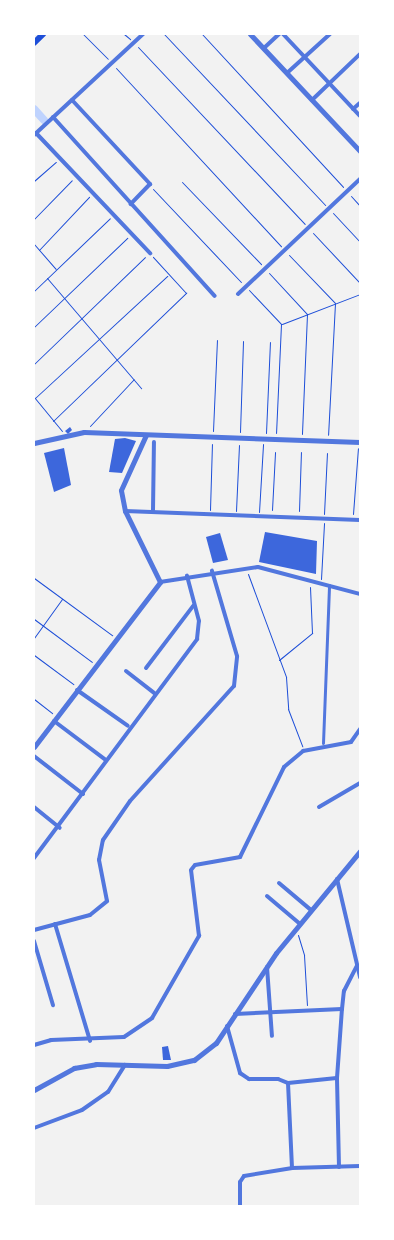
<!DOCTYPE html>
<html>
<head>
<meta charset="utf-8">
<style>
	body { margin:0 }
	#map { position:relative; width:394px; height:1240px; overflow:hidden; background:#f2f2f2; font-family:Roboto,sans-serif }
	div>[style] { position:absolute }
	.canal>* { height:8px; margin:-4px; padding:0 4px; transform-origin:4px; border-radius:4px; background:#bfd3fe }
	.building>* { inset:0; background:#3d67dc }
	.path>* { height:1px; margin:-0.5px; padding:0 0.5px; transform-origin:0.5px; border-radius:0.5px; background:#1d4ed8 }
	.pedestrian>* { height:3px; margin:-1.5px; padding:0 1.5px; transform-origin:1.5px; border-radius:1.5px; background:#5277de }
	.minor>* { height:4px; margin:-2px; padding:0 2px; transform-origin:2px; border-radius:2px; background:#5277de }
	.tertiary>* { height:5px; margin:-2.5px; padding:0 2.5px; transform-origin:2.5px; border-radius:2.5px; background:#5277de }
	.primary>* { height:6px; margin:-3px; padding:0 3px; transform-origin:3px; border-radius:3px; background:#1d4ed8 }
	span { translate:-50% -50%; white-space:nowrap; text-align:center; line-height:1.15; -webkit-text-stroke:5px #fff; paint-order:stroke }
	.frame { position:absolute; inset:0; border:35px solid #fff; pointer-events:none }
</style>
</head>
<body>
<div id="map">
	<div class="canal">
		<i style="left:34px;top:109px;width:15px;rotate:48deg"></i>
	</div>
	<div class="building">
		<i style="clip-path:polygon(70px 427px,72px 430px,68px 434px,65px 431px)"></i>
		<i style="clip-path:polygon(125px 438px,136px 441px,122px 473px,109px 472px,115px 439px)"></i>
		<i style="clip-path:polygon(64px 448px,71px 485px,54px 492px,44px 453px)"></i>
		<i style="clip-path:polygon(265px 532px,317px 541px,316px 574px,259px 562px)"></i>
		<i style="clip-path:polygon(220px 533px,228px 560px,213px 563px,206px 537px)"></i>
		<i style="clip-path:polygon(168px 1046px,171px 1060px,163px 1060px,162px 1047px)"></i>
	</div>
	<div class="path">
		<i style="left:83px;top:34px;width:35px;rotate:45deg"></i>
		<i style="left:124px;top:34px;width:8px;rotate:40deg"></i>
		<i style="left:164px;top:34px;width:235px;rotate:46.7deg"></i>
		<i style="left:202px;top:34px;width:208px;rotate:47.3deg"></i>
		<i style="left:138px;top:47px;width:243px;rotate:46.7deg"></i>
		<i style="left:116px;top:68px;width:243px;rotate:47.2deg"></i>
		<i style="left:34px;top:181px;width:29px;rotate:-41deg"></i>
		<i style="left:182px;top:182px;width:114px;rotate:46.1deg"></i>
		<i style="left:153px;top:189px;width:128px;rotate:46.6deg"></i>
		<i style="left:351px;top:196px;width:13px;rotate:48deg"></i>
		<i style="left:333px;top:213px;width:40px;rotate:47deg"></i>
		<i style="left:34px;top:219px;width:54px;rotate:-45.7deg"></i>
		<i style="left:313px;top:233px;width:69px;rotate:46.8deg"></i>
		<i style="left:34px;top:244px;width:33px;rotate:49deg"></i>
		<i style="left:39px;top:250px;width:73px;rotate:-46.7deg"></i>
		<i style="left:289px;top:255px;width:66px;rotate:46.2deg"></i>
		<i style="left:335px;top:303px;width:132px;rotate:93deg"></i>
		<i style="left:269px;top:273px;width:56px;rotate:47.2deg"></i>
		<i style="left:307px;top:314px;width:120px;rotate:92.4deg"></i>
		<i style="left:47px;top:278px;width:145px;rotate:49.5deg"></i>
		<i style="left:249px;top:290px;width:47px;rotate:46.7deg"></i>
		<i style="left:281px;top:324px;width:109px;rotate:92.6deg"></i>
		<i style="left:34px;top:291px;width:105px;rotate:-43.8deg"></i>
		<i style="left:282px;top:324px;width:84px;rotate:-21deg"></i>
		<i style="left:34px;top:327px;width:129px;rotate:-43.7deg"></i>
		<i style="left:34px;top:364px;width:154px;rotate:-43.9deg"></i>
		<i style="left:34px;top:397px;width:44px;rotate:50.5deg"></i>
		<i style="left:35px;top:398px;width:180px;rotate:-42.7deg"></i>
		<i style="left:53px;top:421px;width:185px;rotate:-43.9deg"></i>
		<i style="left:186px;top:293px;width:49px;rotate:-132.5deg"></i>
		<i style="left:90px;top:426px;width:64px;rotate:-46.9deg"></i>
		<i style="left:213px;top:431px;width:91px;rotate:-87.5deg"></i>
		<i style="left:240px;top:432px;width:91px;rotate:-88.1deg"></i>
		<i style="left:266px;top:433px;width:91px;rotate:-87.5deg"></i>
		<i style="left:359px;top:436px;width:24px;rotate:-88deg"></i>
		<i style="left:210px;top:510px;width:66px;rotate:-88.3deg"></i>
		<i style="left:272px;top:510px;width:58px;rotate:-87deg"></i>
		<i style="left:236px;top:511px;width:66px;rotate:-87.4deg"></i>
		<i style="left:299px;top:511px;width:59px;rotate:-88.1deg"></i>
		<i style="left:259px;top:512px;width:68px;rotate:-86.6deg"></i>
		<i style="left:324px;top:514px;width:61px;rotate:-87.2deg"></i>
		<i style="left:353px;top:514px;width:66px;rotate:-85.7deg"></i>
		<i style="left:248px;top:574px;width:110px;rotate:69.7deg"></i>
		<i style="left:286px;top:677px;width:32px;rotate:86deg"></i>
		<i style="left:288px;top:709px;width:40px;rotate:69deg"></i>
		<i style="left:34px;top:578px;width:97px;rotate:36.2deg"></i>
		<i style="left:321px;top:579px;width:56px;rotate:-86.9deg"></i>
		<i style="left:34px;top:619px;width:72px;rotate:36.6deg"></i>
		<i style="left:34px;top:638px;width:48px;rotate:-54.3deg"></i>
		<i style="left:34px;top:655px;width:49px;rotate:36.6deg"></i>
		<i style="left:279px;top:660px;width:43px;rotate:-39.3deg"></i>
		<i style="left:312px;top:633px;width:46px;rotate:-92.5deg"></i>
		<i style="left:34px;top:699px;width:23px;rotate:38deg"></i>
		<i style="left:298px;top:935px;width:21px;rotate:73deg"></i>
		<i style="left:304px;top:955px;width:50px;rotate:86.6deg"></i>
	</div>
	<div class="pedestrian">
		<i style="left:323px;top:743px;width:158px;rotate:-87.8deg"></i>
	</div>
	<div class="minor">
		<i style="left:283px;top:34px;width:112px;rotate:46.8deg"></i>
		<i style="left:264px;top:48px;width:21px;rotate:-43deg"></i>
		<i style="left:287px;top:73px;width:58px;rotate:-42.2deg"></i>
		<i style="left:72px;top:100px;width:115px;rotate:47.1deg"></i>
		<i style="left:150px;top:184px;width:28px;rotate:134deg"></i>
		<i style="left:312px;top:100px;width:66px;rotate:-43.8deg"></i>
		<i style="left:353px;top:109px;width:9px;rotate:-41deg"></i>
		<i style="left:53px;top:117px;width:241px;rotate:47.9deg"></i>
		<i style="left:36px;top:133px;width:166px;rotate:46.5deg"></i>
		<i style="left:34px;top:135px;width:149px;rotate:-42.8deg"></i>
		<i style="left:238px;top:294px;width:168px;rotate:-43.3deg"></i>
		<i style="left:153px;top:510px;width:68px;rotate:-89.2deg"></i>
		<i style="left:125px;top:511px;width:235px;rotate:2.2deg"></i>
		<i style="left:160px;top:582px;width:99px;rotate:-8.7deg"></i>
		<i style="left:258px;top:567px;width:106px;rotate:14.8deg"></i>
		<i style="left:146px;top:668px;width:78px;rotate:-52.8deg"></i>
		<i style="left:126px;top:671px;width:36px;rotate:38deg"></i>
		<i style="left:77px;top:690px;width:62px;rotate:35.2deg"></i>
		<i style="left:54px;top:721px;width:65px;rotate:36.9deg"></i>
		<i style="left:34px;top:756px;width:62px;rotate:37.8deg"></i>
		<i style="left:34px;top:807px;width:33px;rotate:39deg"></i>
		<i style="left:319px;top:807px;width:48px;rotate:-30.3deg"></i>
		<i style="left:34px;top:858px;width:273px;rotate:-53.3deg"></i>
		<i style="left:197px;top:639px;width:18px;rotate:-84deg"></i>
		<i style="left:199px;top:621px;width:47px;rotate:-104.9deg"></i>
		<i style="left:337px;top:879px;width:101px;rotate:76.8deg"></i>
		<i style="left:279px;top:883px;width:42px;rotate:40.2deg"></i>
		<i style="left:267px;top:896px;width:43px;rotate:40.3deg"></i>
		<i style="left:55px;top:924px;width:122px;rotate:73.3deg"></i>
		<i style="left:34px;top:930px;width:58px;rotate:-15deg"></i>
		<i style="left:90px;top:915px;width:22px;rotate:-39deg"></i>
		<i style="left:107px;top:901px;width:42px;rotate:-101deg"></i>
		<i style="left:99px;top:860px;width:20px;rotate:-79deg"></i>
		<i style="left:103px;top:840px;width:47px;rotate:-55.3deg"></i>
		<i style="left:130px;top:801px;width:155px;rotate:-47.9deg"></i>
		<i style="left:234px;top:686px;width:30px;rotate:-84deg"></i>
		<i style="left:237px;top:656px;width:89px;rotate:-106.4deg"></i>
		<i style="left:34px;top:941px;width:67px;rotate:73.5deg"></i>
		<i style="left:267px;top:967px;width:69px;rotate:85.9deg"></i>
		<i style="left:235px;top:1014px;width:107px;rotate:-2.7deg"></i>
		<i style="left:227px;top:1026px;width:49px;rotate:74.5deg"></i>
		<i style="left:240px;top:1073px;width:11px;rotate:34deg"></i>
		<i style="left:249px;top:1079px;width:29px"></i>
		<i style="left:278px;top:1079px;width:11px;rotate:22deg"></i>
		<i style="left:288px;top:1083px;width:49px;rotate:-5.8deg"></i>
		<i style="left:34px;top:1045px;width:18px;rotate:-16deg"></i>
		<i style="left:51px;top:1040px;width:73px;rotate:-2.4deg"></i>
		<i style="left:124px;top:1037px;width:34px;rotate:-34deg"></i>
		<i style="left:152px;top:1018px;width:95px;rotate:-60.2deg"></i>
		<i style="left:199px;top:936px;width:66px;rotate:-96.9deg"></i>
		<i style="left:191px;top:870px;width:6px;rotate:-51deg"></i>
		<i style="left:195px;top:865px;width:46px;rotate:-10.1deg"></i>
		<i style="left:240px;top:857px;width:100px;rotate:-63.9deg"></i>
		<i style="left:284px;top:767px;width:25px;rotate:-40deg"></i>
		<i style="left:303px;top:751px;width:49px;rotate:-10.6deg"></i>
		<i style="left:351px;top:742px;width:16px;rotate:-55deg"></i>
		<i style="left:288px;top:1083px;width:85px;rotate:87.3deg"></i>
		<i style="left:34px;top:1128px;width:51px;rotate:-20.6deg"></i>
		<i style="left:82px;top:1110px;width:32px;rotate:-35deg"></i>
		<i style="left:108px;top:1092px;width:32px;rotate:-58deg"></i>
		<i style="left:339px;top:1167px;width:89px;rotate:-91.3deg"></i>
		<i style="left:337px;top:1078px;width:69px;rotate:-85.9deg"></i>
		<i style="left:342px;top:1009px;width:18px;rotate:-84deg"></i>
		<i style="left:344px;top:991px;width:28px;rotate:-63deg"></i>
		<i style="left:240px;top:1206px;width:24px;rotate:-90deg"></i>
		<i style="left:240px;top:1182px;width:7px;rotate:-56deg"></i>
		<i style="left:244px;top:1176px;width:49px;rotate:-9.5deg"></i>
		<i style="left:292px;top:1168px;width:68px;rotate:-1.7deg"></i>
	</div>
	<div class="tertiary">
		<i style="left:250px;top:34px;width:161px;rotate:46.8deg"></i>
		<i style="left:34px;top:443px;width:51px;rotate:-12.4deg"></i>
		<i style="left:84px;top:432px;width:276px;rotate:2.1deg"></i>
		<i style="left:34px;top:747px;width:208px;rotate:-52.6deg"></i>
		<i style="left:160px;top:582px;width:79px;rotate:-116.2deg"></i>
		<i style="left:125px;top:511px;width:21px;rotate:-101deg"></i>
		<i style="left:121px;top:490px;width:60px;rotate:-65.6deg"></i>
		<i style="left:34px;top:1090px;width:46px;rotate:-28.8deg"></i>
		<i style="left:74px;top:1068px;width:22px;rotate:-10deg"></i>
		<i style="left:96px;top:1064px;width:71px;rotate:1.6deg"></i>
		<i style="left:167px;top:1066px;width:28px;rotate:-13deg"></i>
		<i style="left:194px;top:1060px;width:28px;rotate:-38deg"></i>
		<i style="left:216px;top:1043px;width:108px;rotate:-56.3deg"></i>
		<i style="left:276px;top:953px;width:132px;rotate:-50.5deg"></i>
	</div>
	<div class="primary">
		<i style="left:34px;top:43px;width:13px;rotate:-45deg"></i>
	</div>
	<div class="frame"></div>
</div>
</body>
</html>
